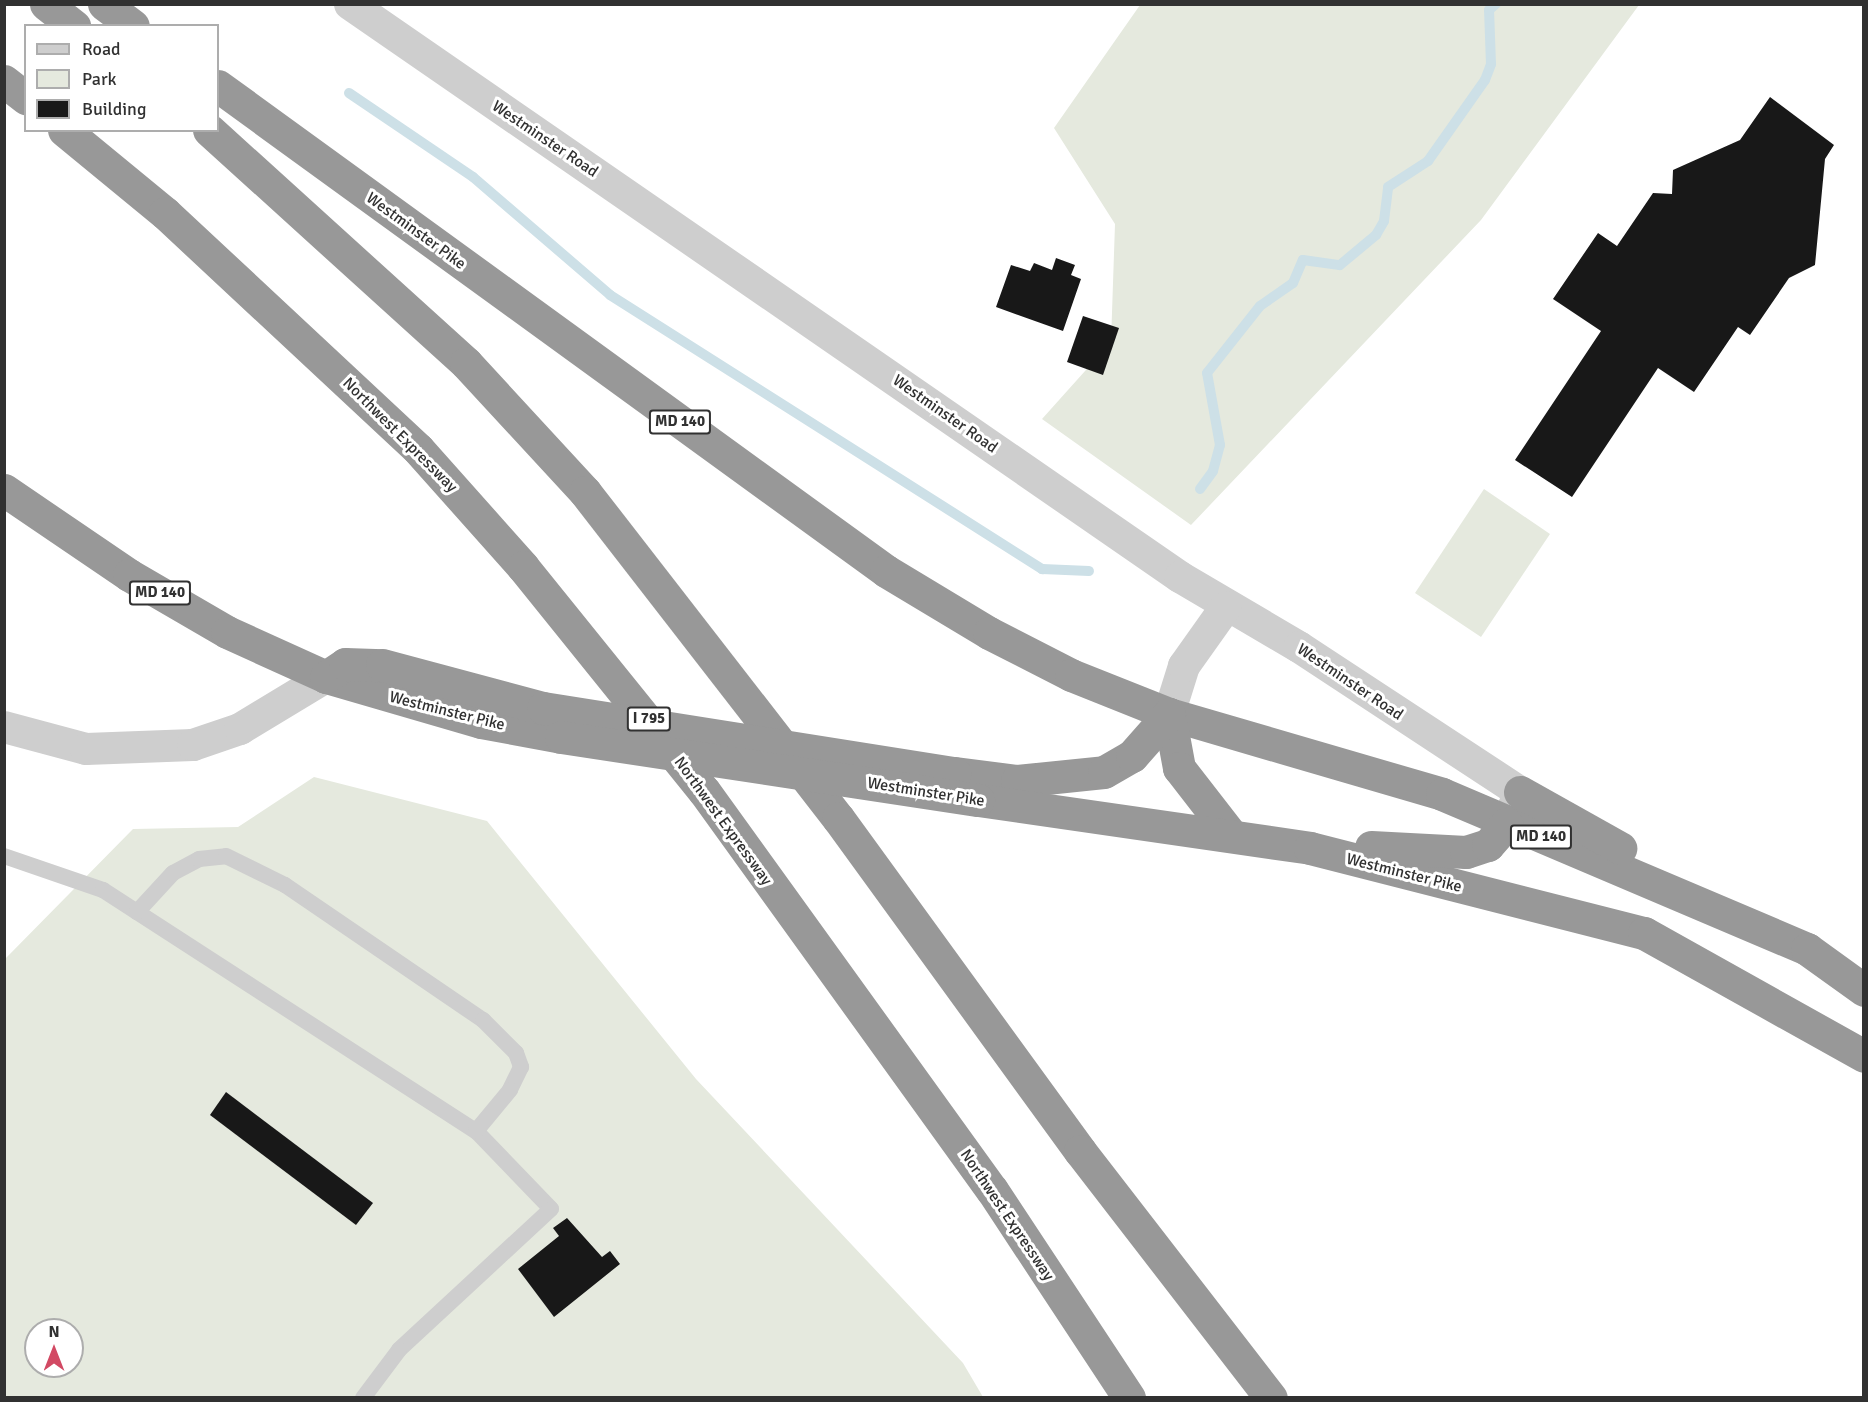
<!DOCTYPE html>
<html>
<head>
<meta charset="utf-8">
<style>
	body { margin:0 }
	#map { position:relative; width:1868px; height:1402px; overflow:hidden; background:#fff; font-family:Signika,sans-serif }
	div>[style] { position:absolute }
	.green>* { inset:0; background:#e5e9de }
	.stream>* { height:10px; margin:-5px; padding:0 5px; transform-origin:5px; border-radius:5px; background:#cde0e7 }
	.building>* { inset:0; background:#181818 }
	.lane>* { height:16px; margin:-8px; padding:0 8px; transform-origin:8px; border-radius:8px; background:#cecece }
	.street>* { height:32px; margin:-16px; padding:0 16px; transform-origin:16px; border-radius:16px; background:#cecece }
	.highway>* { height:33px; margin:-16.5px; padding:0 16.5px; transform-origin:16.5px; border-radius:16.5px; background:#989898 }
	.highway-bridge>* { height:33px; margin:-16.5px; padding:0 16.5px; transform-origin:16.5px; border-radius:16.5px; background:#989898 }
	span { translate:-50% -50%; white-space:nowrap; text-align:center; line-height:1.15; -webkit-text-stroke:6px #fff; paint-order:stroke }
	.shield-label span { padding:2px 4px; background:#fff; border:2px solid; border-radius:4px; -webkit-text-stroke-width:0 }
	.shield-label { font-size:15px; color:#313131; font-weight:700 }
	.street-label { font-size:16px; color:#313131 }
	.frame { position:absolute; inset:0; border:6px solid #313131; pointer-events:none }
	.legend { position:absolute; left:24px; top:24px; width:195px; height:108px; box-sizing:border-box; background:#fff; border:2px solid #adadad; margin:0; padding:8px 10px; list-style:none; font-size:18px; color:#313131 }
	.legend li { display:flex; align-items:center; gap:12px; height:30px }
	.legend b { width:30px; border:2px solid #adadad }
	.north { position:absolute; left:24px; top:1318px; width:60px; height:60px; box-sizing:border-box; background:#fff; border:2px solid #adadad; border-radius:50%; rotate:0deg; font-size:16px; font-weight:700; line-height:24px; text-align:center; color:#313131 }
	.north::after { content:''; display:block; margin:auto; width:21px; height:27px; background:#d24963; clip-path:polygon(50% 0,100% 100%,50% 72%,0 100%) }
</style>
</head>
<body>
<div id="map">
	<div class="green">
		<i style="clip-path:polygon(1140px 5px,1639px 5px,1481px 220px,1191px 525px,1042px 419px,1111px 342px,1115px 224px,1054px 128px)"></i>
		<i style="clip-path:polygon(1484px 489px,1550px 534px,1481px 637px,1415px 593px)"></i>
		<i style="clip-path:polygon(evenodd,314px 777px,487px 821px,696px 1079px,963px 1363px,983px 1397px,5px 1398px,5px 959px,133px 829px,238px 827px,314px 777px,36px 1330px,72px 1330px,72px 1366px,36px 1366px,36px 1330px)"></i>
	</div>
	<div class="stream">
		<i style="left:349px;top:93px;width:150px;rotate:34.1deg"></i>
		<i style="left:473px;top:177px;width:181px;rotate:40.7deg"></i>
		<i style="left:610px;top:295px;width:512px;rotate:32.39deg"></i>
		<i style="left:1042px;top:569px;width:47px;rotate:2.4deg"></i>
		<i style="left:1200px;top:489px;width:22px;rotate:-54deg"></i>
		<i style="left:1213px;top:471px;width:27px;rotate:-75deg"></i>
		<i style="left:1220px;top:445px;width:73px;rotate:-100.2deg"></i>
		<i style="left:1207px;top:373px;width:85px;rotate:-51.7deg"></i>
		<i style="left:1260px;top:306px;width:40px;rotate:-34.9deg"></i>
		<i style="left:1293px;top:283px;width:25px;rotate:-67deg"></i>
		<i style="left:1303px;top:260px;width:37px;rotate:8deg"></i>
		<i style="left:1340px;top:265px;width:47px;rotate:-39.8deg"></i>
		<i style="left:1376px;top:235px;width:16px;rotate:-60deg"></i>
		<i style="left:1384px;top:221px;width:34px;rotate:-83deg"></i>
		<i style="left:1388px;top:187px;width:48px;rotate:-33deg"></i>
		<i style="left:1428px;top:161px;width:99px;rotate:-54.9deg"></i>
		<i style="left:1485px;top:80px;width:17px;rotate:-69deg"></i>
		<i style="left:1491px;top:64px;width:54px;rotate:-92.1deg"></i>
		<i style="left:1489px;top:10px;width:9px;rotate:-41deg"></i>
	</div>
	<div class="building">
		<i style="clip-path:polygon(1770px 97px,1834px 145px,1825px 159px,1815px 265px,1789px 278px,1750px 335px,1738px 327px,1694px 392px,1658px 368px,1572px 497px,1515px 460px,1601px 331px,1553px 299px,1598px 233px,1617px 246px,1653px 193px,1672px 194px,1673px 170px,1740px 140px)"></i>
		<i style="clip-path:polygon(1056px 258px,1075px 265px,1071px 275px,1081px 279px,1063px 331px,996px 307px,1011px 265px,1030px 271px,1034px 263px,1052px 270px)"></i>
		<i style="clip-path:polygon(1083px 316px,1119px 328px,1103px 375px,1067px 362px)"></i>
		<i style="clip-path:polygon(226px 1092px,373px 1203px,356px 1225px,210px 1115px)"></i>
		<i style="clip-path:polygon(567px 1218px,602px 1257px,610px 1251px,620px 1264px,554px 1317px,518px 1269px,559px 1236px,553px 1228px)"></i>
	</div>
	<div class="lane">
		<i style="left:4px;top:856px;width:105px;rotate:19deg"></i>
		<i style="left:103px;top:890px;width:40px;rotate:32.9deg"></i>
		<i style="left:137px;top:912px;width:404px;rotate:32.9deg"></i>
		<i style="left:476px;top:1131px;width:108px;rotate:46.1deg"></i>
		<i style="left:551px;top:1209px;width:207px;rotate:137.2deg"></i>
		<i style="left:399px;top:1350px;width:60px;rotate:126.9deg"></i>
		<i style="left:137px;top:912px;width:53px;rotate:-47.3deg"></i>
		<i style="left:173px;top:873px;width:30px;rotate:-28deg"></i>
		<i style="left:199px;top:859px;width:27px;rotate:-6deg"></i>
		<i style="left:226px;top:856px;width:66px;rotate:26.2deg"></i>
		<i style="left:285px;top:885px;width:240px;rotate:34.3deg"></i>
		<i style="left:483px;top:1020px;width:47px;rotate:45deg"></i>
		<i style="left:516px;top:1053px;width:15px;rotate:70deg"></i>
		<i style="left:521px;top:1067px;width:25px;rotate:116deg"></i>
		<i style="left:510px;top:1090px;width:53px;rotate:129.7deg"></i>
	</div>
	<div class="street">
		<i style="left:350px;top:4px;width:1009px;rotate:34.62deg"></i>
		<i style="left:1180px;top:577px;width:138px;rotate:30.5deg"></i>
		<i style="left:1299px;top:647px;width:264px;rotate:33.3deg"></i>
		<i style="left:1520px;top:792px;width:25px;rotate:113deg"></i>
		<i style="left:1169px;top:714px;width:50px;rotate:-72.6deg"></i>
		<i style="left:1184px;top:666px;width:72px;rotate:-54.6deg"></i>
		<i style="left:4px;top:727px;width:85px;rotate:15deg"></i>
		<i style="left:86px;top:749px;width:107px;rotate:-2.1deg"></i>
		<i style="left:193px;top:745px;width:50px;rotate:-18.8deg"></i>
		<i style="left:240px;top:729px;width:100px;rotate:-31.2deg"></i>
	</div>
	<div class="highway">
		<i style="left:46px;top:4px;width:36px;rotate:38deg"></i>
		<i style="left:104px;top:4px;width:36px;rotate:37deg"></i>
		<i style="left:4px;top:81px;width:28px;rotate:38deg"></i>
		<i style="left:218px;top:86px;width:825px;rotate:35.98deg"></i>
		<i style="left:886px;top:571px;width:120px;rotate:31deg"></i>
		<i style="left:989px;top:633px;width:92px;rotate:27.1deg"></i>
		<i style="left:1071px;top:675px;width:105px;rotate:21.7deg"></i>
		<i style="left:1169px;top:714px;width:284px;rotate:16.3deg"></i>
		<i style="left:1442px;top:794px;width:397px;rotate:23deg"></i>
		<i style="left:1807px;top:949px;width:70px;rotate:35.7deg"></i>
		<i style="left:64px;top:130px;width:131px;rotate:39.4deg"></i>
		<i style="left:165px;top:213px;width:346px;rotate:43deg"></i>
		<i style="left:418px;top:449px;width:158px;rotate:48.3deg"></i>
		<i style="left:523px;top:567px;width:288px;rotate:51.1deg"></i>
		<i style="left:704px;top:791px;width:492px;rotate:54.2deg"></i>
		<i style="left:992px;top:1190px;width:249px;rotate:56.6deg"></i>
		<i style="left:209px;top:130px;width:347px;rotate:42.2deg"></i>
		<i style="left:466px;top:363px;width:176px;rotate:47.3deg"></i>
		<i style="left:585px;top:492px;width:413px;rotate:52.2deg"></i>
		<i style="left:838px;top:818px;width:412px;rotate:54deg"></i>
		<i style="left:1080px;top:1151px;width:312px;rotate:52.3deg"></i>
		<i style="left:4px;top:490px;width:151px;rotate:34.2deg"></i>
		<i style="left:129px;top:575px;width:113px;rotate:30.2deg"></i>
		<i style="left:227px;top:632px;width:109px;rotate:24.4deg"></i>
		<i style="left:326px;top:677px;width:161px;rotate:16.2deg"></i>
		<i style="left:481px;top:722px;width:81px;rotate:10.6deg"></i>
		<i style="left:326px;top:677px;width:23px;rotate:-34deg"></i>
		<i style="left:345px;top:664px;width:37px;rotate:2deg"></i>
		<i style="left:382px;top:665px;width:167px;rotate:15deg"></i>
		<i style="left:1169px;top:714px;width:55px;rotate:79.5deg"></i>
		<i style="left:1179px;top:768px;width:85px;rotate:52.2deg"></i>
		<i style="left:955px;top:773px;width:63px;rotate:7.4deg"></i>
		<i style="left:1017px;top:781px;width:87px;rotate:-5.9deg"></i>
		<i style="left:1104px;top:772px;width:32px;rotate:-30deg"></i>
		<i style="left:1132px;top:756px;width:56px;rotate:-48.6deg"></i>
		<i style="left:1520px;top:792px;width:115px;rotate:29.2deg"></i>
		<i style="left:978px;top:800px;width:335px;rotate:8.2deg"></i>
		<i style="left:1310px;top:848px;width:345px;rotate:14.3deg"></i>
		<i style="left:1644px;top:933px;width:252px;rotate:29.2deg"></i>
		<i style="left:1371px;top:847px;width:95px;rotate:3deg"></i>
		<i style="left:1466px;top:852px;width:23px;rotate:-18deg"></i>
		<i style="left:1488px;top:845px;width:28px;rotate:-49deg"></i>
	</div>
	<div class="highway-bridge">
		<i style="left:543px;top:708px;width:417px;rotate:9deg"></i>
		<i style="left:561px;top:737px;width:422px;rotate:8.6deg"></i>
	</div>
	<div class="shield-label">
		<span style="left:680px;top:422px">MD 140</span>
		<span style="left:160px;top:593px">MD 140</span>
		<span style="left:649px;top:719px">I 795</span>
		<span style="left:1541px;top:837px">MD 140</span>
	</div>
	<div class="street-label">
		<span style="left:545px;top:139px;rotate:34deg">Westminster Road</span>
		<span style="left:416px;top:231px;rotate:36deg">Westminster Pike</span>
		<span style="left:945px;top:414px;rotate:35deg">Westminster Road</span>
		<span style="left:400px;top:435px;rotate:45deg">Northwest Expressway</span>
		<span style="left:1350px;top:682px;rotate:34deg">Westminster Road</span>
		<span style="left:447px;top:711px;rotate:14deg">Westminster Pike</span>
		<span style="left:926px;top:792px;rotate:9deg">Westminster Pike</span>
		<span style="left:723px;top:821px;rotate:54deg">Northwest Expressway</span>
		<span style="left:1404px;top:873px;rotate:14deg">Westminster Pike</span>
		<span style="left:1007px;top:1215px;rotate:56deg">Northwest Expressway</span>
	</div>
	<div class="frame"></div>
	<ul class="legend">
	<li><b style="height:8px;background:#cecece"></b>Road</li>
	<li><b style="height:16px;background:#e5e9de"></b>Park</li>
	<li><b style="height:16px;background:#181818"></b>Building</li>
	</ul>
	<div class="north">N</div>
</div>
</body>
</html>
